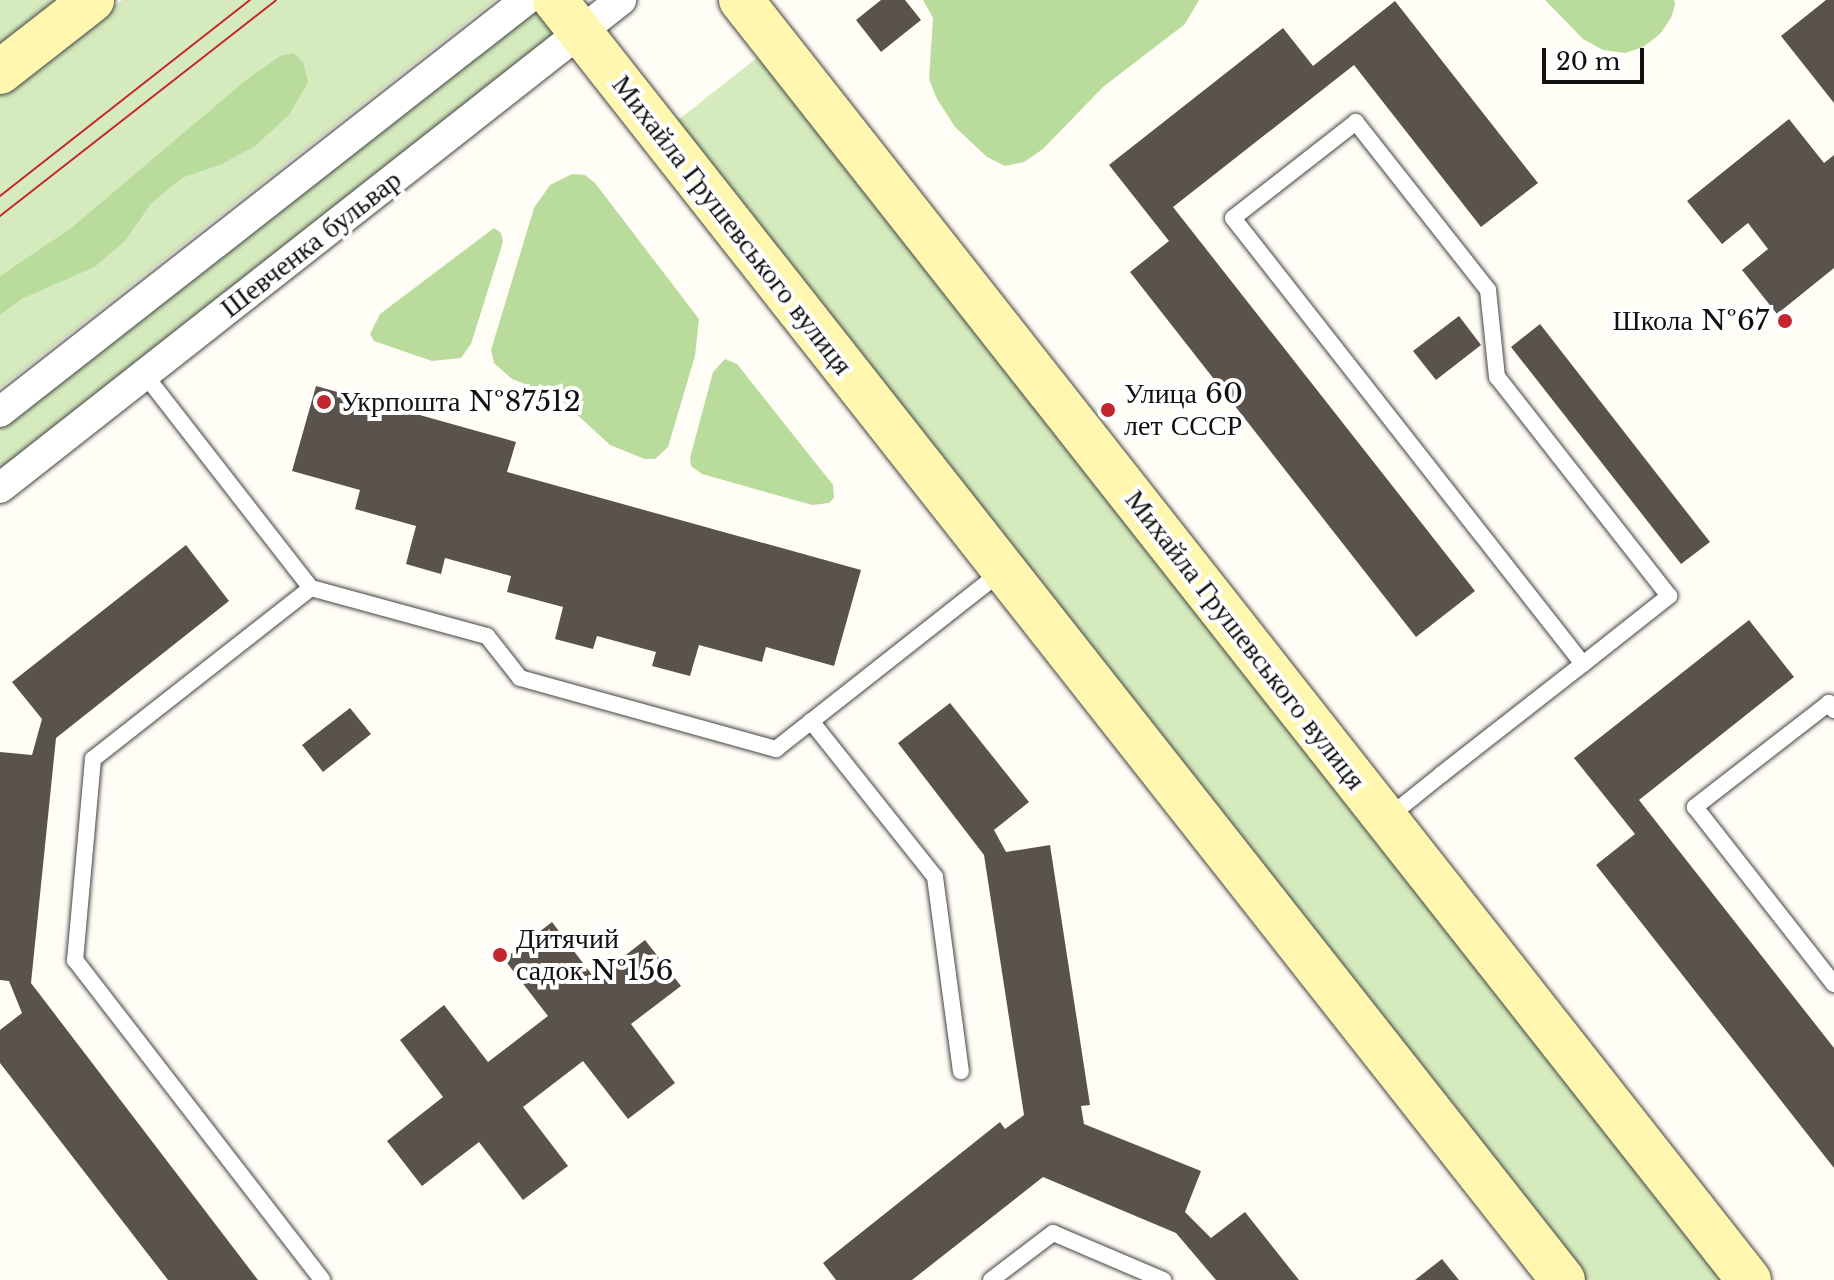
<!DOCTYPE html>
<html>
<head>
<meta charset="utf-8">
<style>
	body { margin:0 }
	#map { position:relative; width:1834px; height:1280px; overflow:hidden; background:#fffdf5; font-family:"Libre Baskerville",serif }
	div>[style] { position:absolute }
	.green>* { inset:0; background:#d5ebbd }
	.forest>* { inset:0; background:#b9dc9c }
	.building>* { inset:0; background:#5a524d }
	.roads { filter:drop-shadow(0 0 2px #444) drop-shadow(0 0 2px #444) }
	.lane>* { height:16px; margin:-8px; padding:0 8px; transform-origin:8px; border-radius:8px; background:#fff }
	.street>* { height:30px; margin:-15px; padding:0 15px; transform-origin:15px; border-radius:15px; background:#fff }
	.secondary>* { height:44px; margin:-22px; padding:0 22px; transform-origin:22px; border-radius:22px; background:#fff6b0 }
	.tram>* { height:2px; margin:-1px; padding:0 1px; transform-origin:1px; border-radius:1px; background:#c4262e }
	.dots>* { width:22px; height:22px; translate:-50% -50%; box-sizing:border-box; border:4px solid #fff; border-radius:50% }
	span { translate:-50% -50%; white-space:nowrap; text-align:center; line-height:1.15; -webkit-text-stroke:8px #fff; paint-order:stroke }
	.street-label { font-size:28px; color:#111 }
	.poi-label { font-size:28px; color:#111 }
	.right { translate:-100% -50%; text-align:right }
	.left { translate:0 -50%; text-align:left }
	.scale { position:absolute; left:1542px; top:48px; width:102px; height:36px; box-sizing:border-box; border:4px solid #111; border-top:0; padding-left:10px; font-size:24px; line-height:28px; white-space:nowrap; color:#111; -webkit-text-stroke:6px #fff; paint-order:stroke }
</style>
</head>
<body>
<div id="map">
	<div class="green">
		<i style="clip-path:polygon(0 0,63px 0,0 49px)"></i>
		<i style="clip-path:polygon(122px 0,495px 0,0 388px,0 315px,22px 299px,95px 267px,125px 241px,151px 204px,182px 178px,220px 165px,280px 56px,247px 79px,70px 230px,0 276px,0 95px)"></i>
		<i style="clip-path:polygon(542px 4px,562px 30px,0 472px,0 428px)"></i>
		<i style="clip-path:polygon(763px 53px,1729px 1280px,1584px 1280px,673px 124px)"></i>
	</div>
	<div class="forest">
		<i style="clip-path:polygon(923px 0,1199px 0,1185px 24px,1103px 87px,1043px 149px,1024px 162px,1005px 166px,987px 157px,955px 127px,937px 99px,929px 79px,933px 18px)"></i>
		<i style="clip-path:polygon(1545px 0,1674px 0,1675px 5px,1671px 18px,1660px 34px,1643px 47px,1625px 53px,1603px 50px,1583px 39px)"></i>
		<i style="clip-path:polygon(293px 53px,303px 62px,308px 82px,289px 115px,255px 146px,220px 165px,182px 178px,151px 204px,125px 241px,95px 267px,22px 299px,0 315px,0 276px,70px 229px,247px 79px,280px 56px)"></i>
		<i style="clip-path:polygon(572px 174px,585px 175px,595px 183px,699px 319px,695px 356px,668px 447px,655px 459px,645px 459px,610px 445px,558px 397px,512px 379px,494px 363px,491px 350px,534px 208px,550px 185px)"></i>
		<i style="clip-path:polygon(494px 228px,501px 233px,503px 242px,471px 344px,461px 358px,432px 361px,374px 341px,370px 334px,380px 314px)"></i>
		<i style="clip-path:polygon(725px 359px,737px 364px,833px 485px,834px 498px,829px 503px,812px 505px,702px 474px,691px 466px,690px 458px,713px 372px)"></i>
	</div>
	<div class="building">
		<i style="clip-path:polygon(881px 0,905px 0,921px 20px,881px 52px,856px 20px)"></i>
		<i style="clip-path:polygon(1826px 0,1834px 0,1834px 103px,1781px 36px)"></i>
		<i style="clip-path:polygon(1395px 1px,1538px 183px,1481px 227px,1354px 65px,1173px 207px,1475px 591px,1416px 637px,1130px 272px,1169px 241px,1109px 165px,1283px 28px,1313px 66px)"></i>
		<i style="clip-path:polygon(1789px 119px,1824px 163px,1834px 155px,1834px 268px,1777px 314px,1742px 270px,1768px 249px,1748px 223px,1722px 244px,1687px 201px)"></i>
		<i style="clip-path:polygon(1459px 316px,1481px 345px,1436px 380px,1413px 351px)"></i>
		<i style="clip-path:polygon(1540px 324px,1710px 542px,1681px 564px,1511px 347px)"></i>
		<i style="clip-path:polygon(316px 386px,516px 442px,507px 472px,861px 570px,834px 666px,766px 647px,762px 662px,699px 645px,690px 676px,652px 666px,656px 652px,597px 636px,593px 649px,555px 639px,563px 607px,507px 592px,511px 576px,445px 558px,441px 574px,406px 564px,416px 526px,355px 509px,360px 490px,292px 471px)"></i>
		<i style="clip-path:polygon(186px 545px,229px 601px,56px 738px,31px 983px,258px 1280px,168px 1280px,0 1063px,0 1030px,22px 1013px,9px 981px,0 980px,0 752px,32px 755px,42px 719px,12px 682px)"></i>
		<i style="clip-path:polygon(1749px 620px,1794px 677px,1639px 800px,1834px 1048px,1834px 1168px,1596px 865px,1635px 834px,1574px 758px)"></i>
		<i style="clip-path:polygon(950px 703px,1029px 802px,994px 830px,1006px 852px,1050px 845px,1090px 1105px,1081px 1106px,1084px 1124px,1201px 1171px,1185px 1212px,1211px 1238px,1245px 1212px,1299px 1280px,1216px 1280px,1176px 1233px,1043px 1177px,912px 1280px,836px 1280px,823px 1263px,1000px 1122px,1005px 1129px,1024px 1115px,984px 855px,898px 743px)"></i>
		<i style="clip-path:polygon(350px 708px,371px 734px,323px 772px,302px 745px)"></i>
		<i style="clip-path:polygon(552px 922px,595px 979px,645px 940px,681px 986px,631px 1024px,675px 1083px,628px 1119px,583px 1061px,523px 1107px,568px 1166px,523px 1200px,479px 1142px,422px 1186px,387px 1141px,443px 1097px,400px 1040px,444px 1005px,488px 1062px,548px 1016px,504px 959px)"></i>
		<i style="clip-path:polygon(1442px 1259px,1459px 1280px,1415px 1280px)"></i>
	</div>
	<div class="roads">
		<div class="lane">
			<i style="left:145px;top:375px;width:270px;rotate:52.1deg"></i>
			<i style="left:311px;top:588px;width:182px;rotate:15.3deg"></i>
			<i style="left:487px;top:636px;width:53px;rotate:51.8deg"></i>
			<i style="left:520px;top:678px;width:266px;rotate:15.5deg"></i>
			<i style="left:776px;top:749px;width:288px;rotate:-38.2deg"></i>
			<i style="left:311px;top:588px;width:277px;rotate:141.9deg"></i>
			<i style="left:93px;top:759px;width:202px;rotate:95.1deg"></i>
			<i style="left:75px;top:960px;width:404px;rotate:52.3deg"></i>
			<i style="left:1834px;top:710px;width:9px;rotate:-126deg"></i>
			<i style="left:1829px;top:703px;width:170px;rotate:142.2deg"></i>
			<i style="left:1695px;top:807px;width:225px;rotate:51.9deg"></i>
			<i style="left:811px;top:721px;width:199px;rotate:51.5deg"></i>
			<i style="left:935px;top:877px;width:196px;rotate:82.4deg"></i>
			<i style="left:1386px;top:819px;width:72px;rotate:-38.8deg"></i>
			<i style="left:1442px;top:774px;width:179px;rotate:-38deg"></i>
			<i style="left:1583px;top:664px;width:110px;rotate:-38.3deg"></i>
			<i style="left:1669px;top:596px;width:278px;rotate:-128.1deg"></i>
			<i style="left:1497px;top:377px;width:87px;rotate:-95.9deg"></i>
			<i style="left:1488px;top:290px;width:214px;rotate:-128.2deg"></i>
			<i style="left:1356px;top:122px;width:156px;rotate:142deg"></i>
			<i style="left:1233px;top:218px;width:567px;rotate:51.88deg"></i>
			<i style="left:991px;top:1280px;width:78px;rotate:-37.2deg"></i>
			<i style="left:1053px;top:1233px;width:120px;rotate:23.1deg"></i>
		</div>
		<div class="street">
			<i style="left:0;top:412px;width:668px;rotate:-38.07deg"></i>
			<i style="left:0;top:488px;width:790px;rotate:-38.16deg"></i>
		</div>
		<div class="secondary">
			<i style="left:555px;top:0;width:1629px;rotate:51.78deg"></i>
			<i style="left:741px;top:0;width:1629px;rotate:51.78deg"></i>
			<i style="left:0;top:72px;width:117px;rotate:-38deg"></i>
		</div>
	</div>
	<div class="tram">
		<i style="left:0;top:196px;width:318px;rotate:-38.1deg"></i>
		<i style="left:0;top:216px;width:350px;rotate:-38deg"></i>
	</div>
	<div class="dots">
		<i style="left:1785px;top:321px;background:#c4262e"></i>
		<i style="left:324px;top:402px;background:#c4262e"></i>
		<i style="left:1108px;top:410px;background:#c4262e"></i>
		<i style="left:500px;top:955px;background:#c4262e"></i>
	</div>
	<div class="street-label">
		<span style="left:732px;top:225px;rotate:52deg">Михайла Грушевського вулиця</span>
		<span style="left:311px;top:244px;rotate:-38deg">Шевченка бульвар</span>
		<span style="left:1245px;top:640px;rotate:52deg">Михайла Грушевського вулиця</span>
	</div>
	<div class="poi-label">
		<span class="right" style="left:1769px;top:321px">Школа №67</span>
		<span class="left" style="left:1124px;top:410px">Улица 60<br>лет СССР</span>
		<span class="left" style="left:340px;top:402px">Укрпошта №87512</span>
		<span class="left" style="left:516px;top:955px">Дитячий<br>садок №156</span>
	</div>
	<div class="scale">20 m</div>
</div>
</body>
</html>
